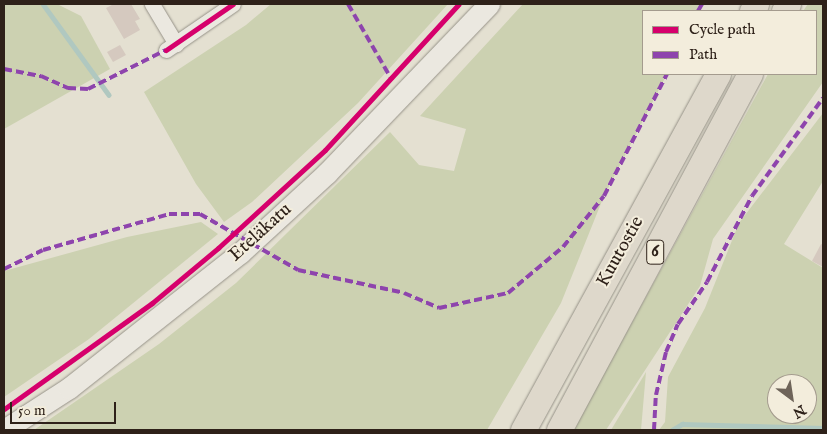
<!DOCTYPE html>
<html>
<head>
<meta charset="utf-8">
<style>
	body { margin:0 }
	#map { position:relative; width:827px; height:434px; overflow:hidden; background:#e4e0d1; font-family:"IM FELL English",serif }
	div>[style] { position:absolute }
	.green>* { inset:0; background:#ccd1b1 }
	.stream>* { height:4.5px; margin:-2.25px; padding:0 2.25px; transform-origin:2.25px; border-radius:2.25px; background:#b0c8c0 }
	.building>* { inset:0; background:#d5c9bf }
	.roads { filter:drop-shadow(0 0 1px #969288) drop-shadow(0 0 1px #969288) }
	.minor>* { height:15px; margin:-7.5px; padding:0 7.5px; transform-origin:7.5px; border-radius:7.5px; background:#ebe8e0 }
	.secondary>* { height:21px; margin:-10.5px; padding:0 10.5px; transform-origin:10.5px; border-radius:10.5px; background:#ebe8e0 }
	.trunk>* { height:25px; margin:-12.5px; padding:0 12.5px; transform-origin:12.5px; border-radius:12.5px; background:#ded8cb }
	.quiet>* { height:4px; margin-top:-2px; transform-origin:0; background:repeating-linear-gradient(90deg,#8e44ad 0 8px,transparent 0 12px) }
	.cycleway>* { height:5px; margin:-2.5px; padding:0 2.5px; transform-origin:2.5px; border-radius:2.5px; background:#d6006c }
	span { translate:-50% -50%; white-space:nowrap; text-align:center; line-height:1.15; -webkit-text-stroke:4px #f3eddc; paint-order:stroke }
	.shield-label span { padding:1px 4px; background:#f3eddc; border:1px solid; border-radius:4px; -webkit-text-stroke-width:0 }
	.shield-label { font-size:18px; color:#2e2119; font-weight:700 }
	.street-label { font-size:19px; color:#2e2119 }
	.frame { position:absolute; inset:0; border:5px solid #2e2119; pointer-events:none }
	.legend { position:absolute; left:642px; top:10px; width:175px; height:65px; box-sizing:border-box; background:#f3eddc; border:1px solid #a49b8e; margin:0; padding:6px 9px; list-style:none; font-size:15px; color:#2e2119 }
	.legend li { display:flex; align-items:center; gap:10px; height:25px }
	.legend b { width:25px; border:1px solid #a49b8e }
	.north { position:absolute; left:767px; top:374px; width:50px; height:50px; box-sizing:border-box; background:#f3eddc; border:1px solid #a49b8e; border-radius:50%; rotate:149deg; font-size:14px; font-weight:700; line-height:20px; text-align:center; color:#2e2119 }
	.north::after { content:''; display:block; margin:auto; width:18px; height:22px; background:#6e6459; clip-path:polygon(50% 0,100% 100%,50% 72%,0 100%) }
	.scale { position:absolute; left:10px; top:402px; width:106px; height:22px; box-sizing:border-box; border:2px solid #2e2119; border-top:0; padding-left:6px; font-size:15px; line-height:18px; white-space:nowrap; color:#2e2119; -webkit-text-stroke:4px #f3eddc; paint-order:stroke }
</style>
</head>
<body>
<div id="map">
	<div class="green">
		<i style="clip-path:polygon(4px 4px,57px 4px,81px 16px,110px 69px,4px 129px)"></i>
		<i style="clip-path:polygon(271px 4px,448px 4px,358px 103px,252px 202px,224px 222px,196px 184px,144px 92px,246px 25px)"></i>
		<i style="clip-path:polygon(523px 4px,702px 4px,698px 11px,643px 11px,643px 74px,667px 74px,604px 196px,561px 303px,487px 430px,34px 430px,159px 344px,236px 283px,390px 132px,419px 165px,454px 171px,466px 129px,420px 116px)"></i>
		<i style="clip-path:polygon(808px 4px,823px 4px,823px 82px,713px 239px,700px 286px,606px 430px,573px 430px,768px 74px,816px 74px,816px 11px,803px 11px)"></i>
		<i style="clip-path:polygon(evenodd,823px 113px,823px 181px,784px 244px,823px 268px,823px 430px,659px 430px,665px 422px,668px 377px,705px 308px,739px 223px,823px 113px,777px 384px,807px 384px,807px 414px,777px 414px,777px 384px)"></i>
		<i style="clip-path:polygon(201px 222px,218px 234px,89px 339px,4px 397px,4px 271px,127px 237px)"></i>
		<i style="clip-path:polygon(646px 372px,641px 430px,611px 430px)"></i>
	</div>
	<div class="stream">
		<i style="left:43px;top:4px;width:112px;rotate:54deg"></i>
		<i style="left:672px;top:430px;width:12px;rotate:-31deg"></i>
		<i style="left:682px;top:424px;width:141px;rotate:1.6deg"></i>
	</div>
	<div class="building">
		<i style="clip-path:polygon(114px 4px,131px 4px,140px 19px,135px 21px,140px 30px,124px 39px,106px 8px)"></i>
		<i style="clip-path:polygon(120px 45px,126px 55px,113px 62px,107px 52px)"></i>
		<i style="clip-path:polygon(821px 244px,823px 245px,823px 267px,812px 261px)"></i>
	</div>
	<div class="roads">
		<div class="minor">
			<i style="left:152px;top:4px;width:47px;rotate:59deg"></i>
			<i style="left:166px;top:50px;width:81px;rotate:-34.5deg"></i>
		</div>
		<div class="secondary">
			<i style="left:4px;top:430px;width:77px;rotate:-32.9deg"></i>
			<i style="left:69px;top:388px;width:218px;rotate:-38.3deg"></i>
			<i style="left:240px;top:253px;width:118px;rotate:-42.6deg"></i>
			<i style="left:327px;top:173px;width:234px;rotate:-46.2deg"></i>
		</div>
		<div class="trunk">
			<i style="left:752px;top:11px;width:8px;rotate:-60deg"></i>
			<i style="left:784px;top:11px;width:8px;rotate:-60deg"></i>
			<i style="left:523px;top:430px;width:406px;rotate:-61.3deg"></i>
			<i style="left:559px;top:430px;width:404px;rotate:-61.8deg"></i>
		</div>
	</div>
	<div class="quiet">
		<i style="left:348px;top:4px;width:88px;rotate:59.9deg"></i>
		<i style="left:698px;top:11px;width:8px;rotate:-60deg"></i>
		<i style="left:4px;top:69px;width:38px;rotate:11deg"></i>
		<i style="left:41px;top:76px;width:30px;rotate:24deg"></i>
		<i style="left:68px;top:88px;width:20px;rotate:3deg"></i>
		<i style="left:88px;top:89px;width:87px;rotate:-26.6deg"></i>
		<i style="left:4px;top:269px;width:43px;rotate:-26deg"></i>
		<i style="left:43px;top:250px;width:131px;rotate:-15.9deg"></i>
		<i style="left:169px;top:214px;width:31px"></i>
		<i style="left:200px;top:214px;width:113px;rotate:29.7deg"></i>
		<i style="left:298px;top:270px;width:108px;rotate:12.2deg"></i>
		<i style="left:404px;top:293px;width:38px;rotate:23deg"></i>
		<i style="left:439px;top:308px;width:71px;rotate:-12.3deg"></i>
		<i style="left:508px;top:293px;width:72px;rotate:-39.9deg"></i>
		<i style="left:563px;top:247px;width:65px;rotate:-51.2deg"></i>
		<i style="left:604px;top:196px;width:137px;rotate:-62.7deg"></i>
		<i style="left:654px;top:430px;width:35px;rotate:-87deg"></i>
		<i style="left:656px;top:395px;width:44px;rotate:-76.9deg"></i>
		<i style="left:666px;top:352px;width:30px;rotate:-67deg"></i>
		<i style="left:678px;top:324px;width:51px;rotate:-55.4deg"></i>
		<i style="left:707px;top:282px;width:97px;rotate:-62.4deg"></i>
		<i style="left:752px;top:196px;width:121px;rotate:-54.1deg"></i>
	</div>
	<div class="cycleway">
		<i style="left:166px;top:50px;width:81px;rotate:-34.5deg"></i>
		<i style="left:4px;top:409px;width:182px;rotate:-35.6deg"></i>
		<i style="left:152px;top:303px;width:86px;rotate:-39.8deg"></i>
		<i style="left:218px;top:248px;width:145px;rotate:-42.5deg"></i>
		<i style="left:325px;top:150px;width:198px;rotate:-47.5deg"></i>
	</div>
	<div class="shield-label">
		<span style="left:655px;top:252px">6</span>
	</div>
	<div class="street-label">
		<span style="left:261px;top:233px;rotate:-42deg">Eteläkatu</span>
		<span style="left:621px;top:252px;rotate:-61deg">Kuutostie</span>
	</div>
	<div class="frame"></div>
	<ul class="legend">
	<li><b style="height:6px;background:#d6006c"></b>Cycle path</li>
	<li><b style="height:6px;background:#8e44ad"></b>Path</li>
	</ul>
	<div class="north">N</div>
	<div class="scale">50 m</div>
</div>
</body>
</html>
